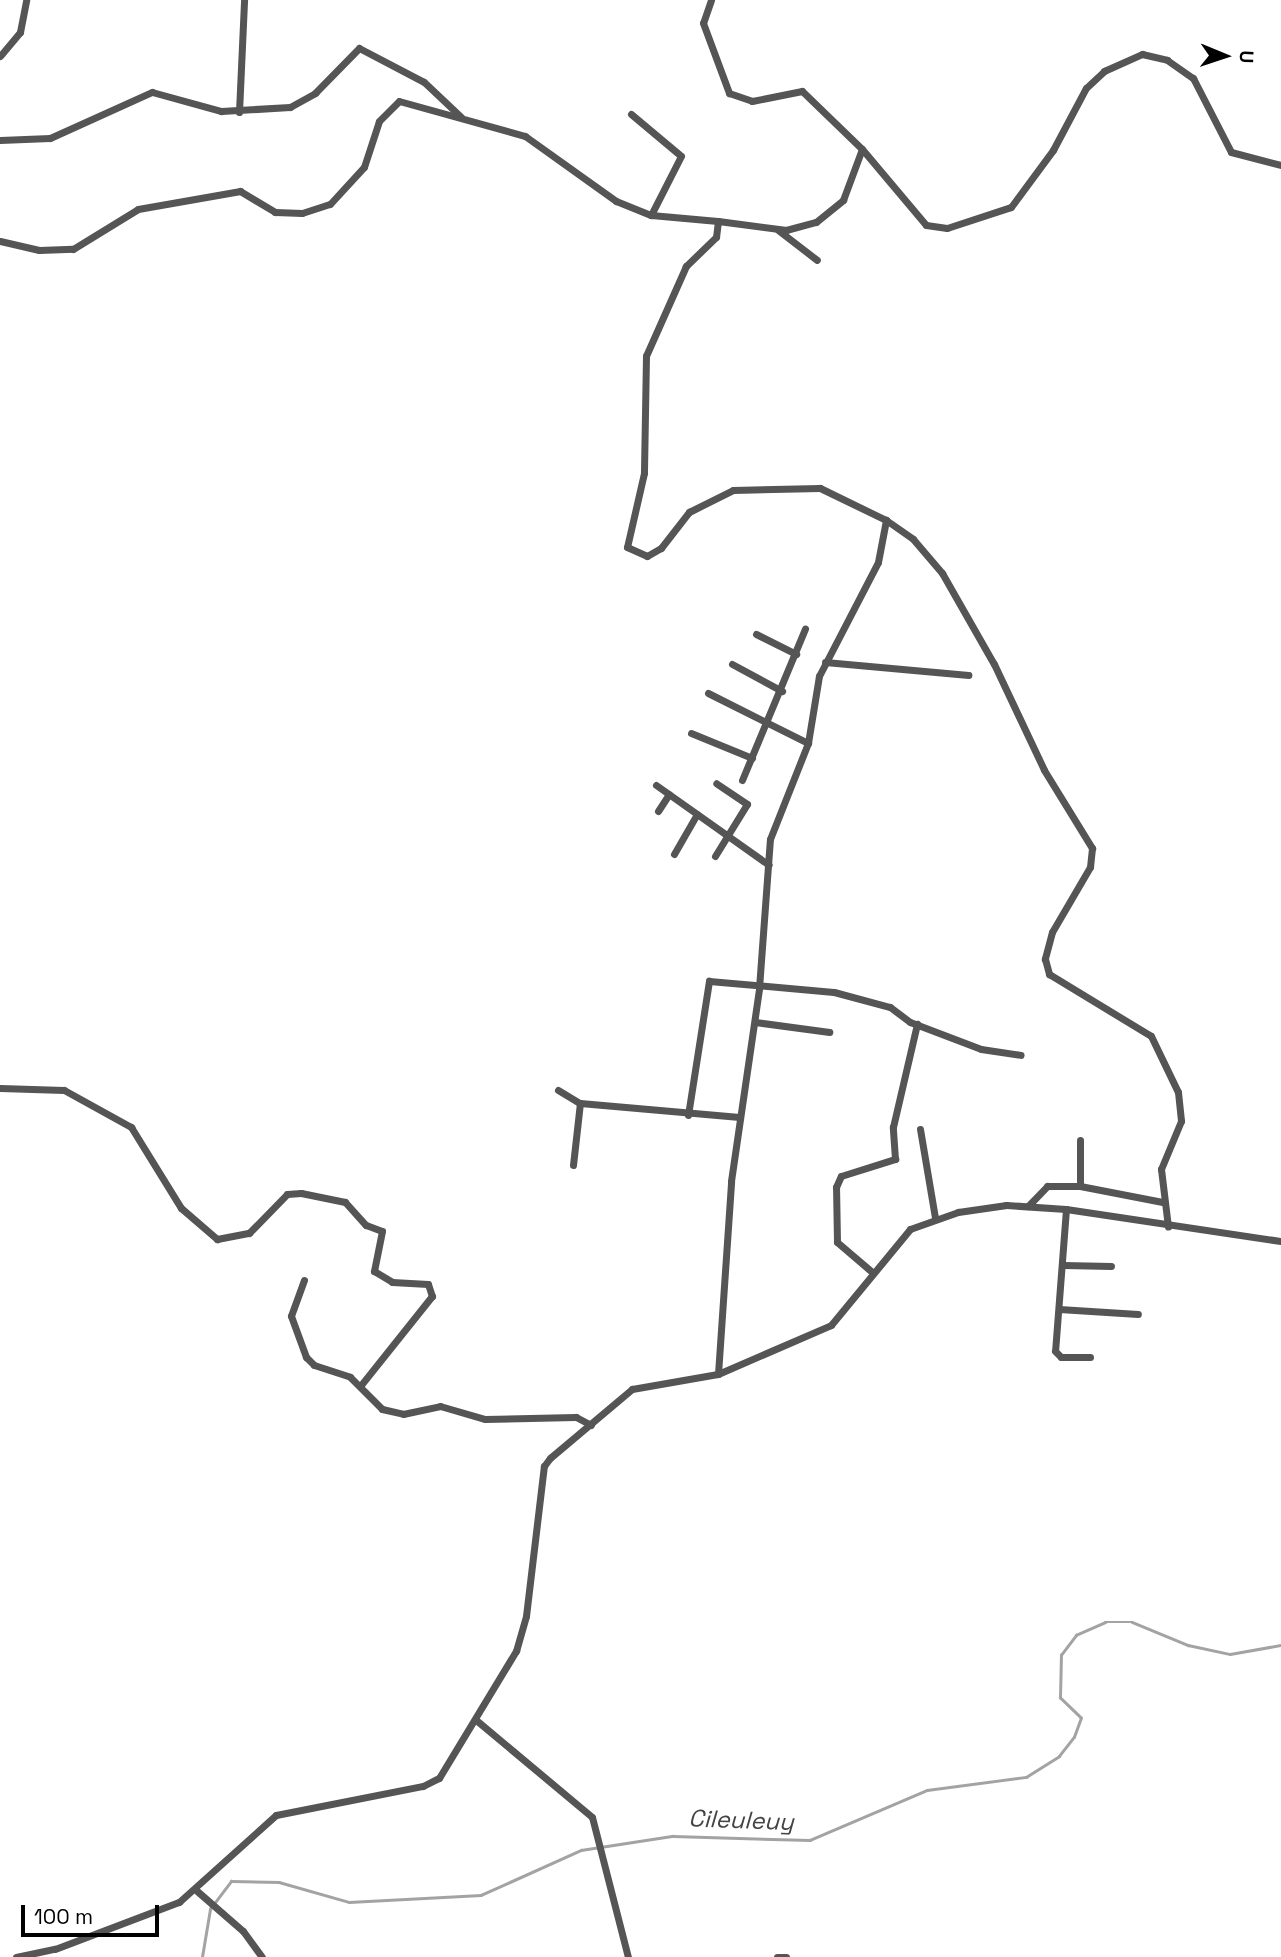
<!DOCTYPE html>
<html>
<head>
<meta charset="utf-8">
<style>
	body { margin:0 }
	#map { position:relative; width:1281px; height:1957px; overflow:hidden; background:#fff; font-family:"Space Grotesk",sans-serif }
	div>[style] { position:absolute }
	.stream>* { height:2.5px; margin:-1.25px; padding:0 1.25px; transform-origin:1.25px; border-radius:1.25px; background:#a3a3a3 }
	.street>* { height:7px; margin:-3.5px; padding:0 3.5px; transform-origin:3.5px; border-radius:3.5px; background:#555 }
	span { translate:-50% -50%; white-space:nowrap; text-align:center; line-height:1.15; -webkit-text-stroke:5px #fff; paint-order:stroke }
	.water-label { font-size:24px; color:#444; font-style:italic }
	.north { position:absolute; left:1190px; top:21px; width:70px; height:70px; -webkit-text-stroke:5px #fff; paint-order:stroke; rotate:92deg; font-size:19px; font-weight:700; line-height:28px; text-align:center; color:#000 }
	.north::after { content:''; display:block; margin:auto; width:24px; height:32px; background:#000; clip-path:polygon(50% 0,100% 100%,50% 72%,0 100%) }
	.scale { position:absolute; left:21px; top:1905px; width:138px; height:32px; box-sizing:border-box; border:4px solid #000; border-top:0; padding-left:9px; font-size:21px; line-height:24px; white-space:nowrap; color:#000; -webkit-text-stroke:5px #fff; paint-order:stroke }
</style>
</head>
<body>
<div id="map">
	<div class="stream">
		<i style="left:202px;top:1957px;width:49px;rotate:-80.5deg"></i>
		<i style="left:210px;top:1909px;width:35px;rotate:-53deg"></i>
		<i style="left:231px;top:1881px;width:48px;rotate:1.2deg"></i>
		<i style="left:279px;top:1882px;width:73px;rotate:15.9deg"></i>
		<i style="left:349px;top:1902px;width:132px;rotate:-3deg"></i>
		<i style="left:481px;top:1895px;width:110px;rotate:-24.2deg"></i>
		<i style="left:581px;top:1850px;width:93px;rotate:-8.7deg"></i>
		<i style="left:673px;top:1836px;width:137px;rotate:1.7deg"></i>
		<i style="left:810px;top:1840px;width:127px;rotate:-23.1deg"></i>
		<i style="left:927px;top:1790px;width:100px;rotate:-7.5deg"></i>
		<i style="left:1026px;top:1777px;width:39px;rotate:-32deg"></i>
		<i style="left:1059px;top:1756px;width:24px;rotate:-52deg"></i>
		<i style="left:1074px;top:1737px;width:20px;rotate:-70deg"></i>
		<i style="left:1081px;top:1718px;width:29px;rotate:-136deg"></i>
		<i style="left:1060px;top:1698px;width:43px;rotate:-88.7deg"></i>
		<i style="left:1061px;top:1655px;width:25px;rotate:-53deg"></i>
		<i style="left:1076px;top:1635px;width:32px;rotate:-24deg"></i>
		<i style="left:1105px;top:1622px;width:27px"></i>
		<i style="left:1132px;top:1622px;width:61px;rotate:22.3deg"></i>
		<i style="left:1188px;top:1645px;width:43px;rotate:12.1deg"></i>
		<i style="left:1230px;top:1654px;width:52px;rotate:-10deg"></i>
	</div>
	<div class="street">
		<i style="left:711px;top:0;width:24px;rotate:109deg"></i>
		<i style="left:703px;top:23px;width:75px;rotate:69.6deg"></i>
		<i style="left:729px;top:93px;width:24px;rotate:19deg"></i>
		<i style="left:752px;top:101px;width:51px;rotate:-11.3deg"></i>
		<i style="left:802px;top:91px;width:83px;rotate:44deg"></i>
		<i style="left:0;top:56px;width:31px;rotate:-50deg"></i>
		<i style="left:20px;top:32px;width:33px;rotate:-79deg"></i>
		<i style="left:239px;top:112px;width:112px;rotate:-87.4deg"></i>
		<i style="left:631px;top:114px;width:65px;rotate:40deg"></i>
		<i style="left:681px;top:156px;width:66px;rotate:117deg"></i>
		<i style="left:0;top:140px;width:50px;rotate:-2.3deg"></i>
		<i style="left:50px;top:138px;width:112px;rotate:-24.3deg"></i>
		<i style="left:152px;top:92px;width:72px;rotate:15.4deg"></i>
		<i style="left:221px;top:111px;width:69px;rotate:-3.3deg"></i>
		<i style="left:290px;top:107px;width:29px;rotate:-29deg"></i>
		<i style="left:315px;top:93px;width:63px;rotate:-45.6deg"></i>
		<i style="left:359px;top:48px;width:73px;rotate:27.6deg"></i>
		<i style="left:424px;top:82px;width:51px;rotate:43.4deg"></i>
		<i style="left:718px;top:221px;width:69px;rotate:7.5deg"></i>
		<i style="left:786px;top:230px;width:31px;rotate:-15deg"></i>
		<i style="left:816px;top:222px;width:35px;rotate:-39deg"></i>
		<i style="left:843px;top:200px;width:54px;rotate:-69.6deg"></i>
		<i style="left:862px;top:149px;width:99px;rotate:49.9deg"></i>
		<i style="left:926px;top:225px;width:21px;rotate:8deg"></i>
		<i style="left:947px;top:228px;width:67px;rotate:-18.2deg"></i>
		<i style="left:1011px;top:207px;width:71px;rotate:-53.6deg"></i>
		<i style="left:1053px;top:150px;width:70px;rotate:-62deg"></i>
		<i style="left:1086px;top:88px;width:25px;rotate:-43deg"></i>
		<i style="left:1104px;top:71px;width:42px;rotate:-24.1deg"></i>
		<i style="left:1142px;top:54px;width:26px;rotate:13deg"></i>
		<i style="left:1167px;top:60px;width:32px;rotate:35deg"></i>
		<i style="left:1193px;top:78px;width:83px;rotate:62.8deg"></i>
		<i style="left:1231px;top:152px;width:52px;rotate:14.6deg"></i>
		<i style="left:778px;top:230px;width:49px;rotate:37.6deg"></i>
		<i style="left:0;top:241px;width:40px;rotate:13deg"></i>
		<i style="left:39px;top:250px;width:34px;rotate:-2deg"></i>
		<i style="left:73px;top:249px;width:76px;rotate:-31.6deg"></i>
		<i style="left:138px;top:209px;width:104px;rotate:-10deg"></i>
		<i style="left:240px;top:191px;width:41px;rotate:31deg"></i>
		<i style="left:275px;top:212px;width:27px;rotate:2deg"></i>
		<i style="left:302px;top:213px;width:29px;rotate:-18deg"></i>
		<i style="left:330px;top:204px;width:50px;rotate:-47.4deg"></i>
		<i style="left:364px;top:167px;width:48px;rotate:-71.9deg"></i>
		<i style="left:379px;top:121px;width:28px;rotate:-45deg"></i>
		<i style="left:399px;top:101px;width:131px;rotate:15.5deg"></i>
		<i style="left:525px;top:136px;width:112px;rotate:35.5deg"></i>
		<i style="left:616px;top:201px;width:38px;rotate:22deg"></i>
		<i style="left:651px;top:215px;width:67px;rotate:5.1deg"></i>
		<i style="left:718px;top:221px;width:16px;rotate:97deg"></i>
		<i style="left:716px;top:237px;width:42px;rotate:136deg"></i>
		<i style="left:686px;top:266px;width:98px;rotate:114deg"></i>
		<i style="left:646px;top:356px;width:117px;rotate:91deg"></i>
		<i style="left:644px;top:473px;width:76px;rotate:102.9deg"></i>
		<i style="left:627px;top:547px;width:22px;rotate:24deg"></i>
		<i style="left:647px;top:556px;width:16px;rotate:-30deg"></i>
		<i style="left:661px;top:548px;width:46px;rotate:-52.1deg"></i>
		<i style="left:689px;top:512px;width:49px;rotate:-26.6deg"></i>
		<i style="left:733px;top:490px;width:87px;rotate:-1.3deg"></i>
		<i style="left:820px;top:488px;width:73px;rotate:25.9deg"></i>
		<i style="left:886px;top:520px;width:33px;rotate:35deg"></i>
		<i style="left:913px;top:539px;width:45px;rotate:49.5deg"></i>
		<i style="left:942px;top:573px;width:105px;rotate:60.3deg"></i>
		<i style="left:994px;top:664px;width:117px;rotate:64.7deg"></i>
		<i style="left:1044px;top:770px;width:92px;rotate:58.4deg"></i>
		<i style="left:1092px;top:848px;width:19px;rotate:96deg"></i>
		<i style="left:1090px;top:867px;width:75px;rotate:120.3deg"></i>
		<i style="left:1052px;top:932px;width:28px;rotate:105deg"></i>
		<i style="left:1045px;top:959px;width:16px;rotate:75deg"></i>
		<i style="left:1049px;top:974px;width:119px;rotate:31.3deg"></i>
		<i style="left:1151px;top:1036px;width:62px;rotate:64.3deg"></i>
		<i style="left:1178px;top:1092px;width:29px;rotate:84deg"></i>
		<i style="left:1181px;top:1121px;width:52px;rotate:112.6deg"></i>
		<i style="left:1161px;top:1169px;width:58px;rotate:83.1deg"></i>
		<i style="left:756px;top:634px;width:45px;rotate:26.6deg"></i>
		<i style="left:825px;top:662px;width:144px;rotate:5.2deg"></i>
		<i style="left:732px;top:664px;width:57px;rotate:28.4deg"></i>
		<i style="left:708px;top:693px;width:112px;rotate:26.6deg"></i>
		<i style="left:691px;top:733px;width:66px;rotate:22.3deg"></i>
		<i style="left:742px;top:780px;width:164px;rotate:-67.4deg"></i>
		<i style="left:656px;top:785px;width:138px;rotate:35.3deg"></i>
		<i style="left:658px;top:811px;width:20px;rotate:-57deg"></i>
		<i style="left:674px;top:854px;width:46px;rotate:-60.1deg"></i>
		<i style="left:715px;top:856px;width:61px;rotate:-58.4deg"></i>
		<i style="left:747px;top:804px;width:37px;rotate:-146deg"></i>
		<i style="left:755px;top:1022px;width:75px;rotate:7.7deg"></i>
		<i style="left:0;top:1088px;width:64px;rotate:1.8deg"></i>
		<i style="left:64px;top:1090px;width:77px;rotate:28.9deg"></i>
		<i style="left:131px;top:1127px;width:95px;rotate:58.3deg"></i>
		<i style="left:181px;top:1208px;width:48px;rotate:40.7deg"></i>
		<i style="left:217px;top:1239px;width:33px;rotate:-11deg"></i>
		<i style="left:249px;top:1233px;width:54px;rotate:-45.7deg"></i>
		<i style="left:287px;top:1194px;width:14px;rotate:-4deg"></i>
		<i style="left:301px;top:1193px;width:45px;rotate:11.6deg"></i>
		<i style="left:345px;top:1202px;width:31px;rotate:48deg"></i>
		<i style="left:366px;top:1225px;width:17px;rotate:21deg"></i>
		<i style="left:382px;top:1231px;width:41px;rotate:101.3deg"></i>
		<i style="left:374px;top:1271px;width:21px;rotate:31deg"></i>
		<i style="left:392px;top:1282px;width:36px;rotate:3deg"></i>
		<i style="left:428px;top:1284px;width:13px;rotate:72deg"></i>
		<i style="left:432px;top:1296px;width:114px;rotate:128.6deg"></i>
		<i style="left:558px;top:1090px;width:26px;rotate:31deg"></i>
		<i style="left:580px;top:1103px;width:160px;rotate:5deg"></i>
		<i style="left:688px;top:1115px;width:136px;rotate:-81.1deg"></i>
		<i style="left:709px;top:981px;width:125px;rotate:5deg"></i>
		<i style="left:834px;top:992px;width:58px;rotate:15deg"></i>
		<i style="left:890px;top:1007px;width:25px;rotate:37deg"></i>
		<i style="left:910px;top:1022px;width:76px;rotate:20.8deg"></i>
		<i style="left:981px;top:1049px;width:40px;rotate:8.5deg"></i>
		<i style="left:920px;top:1129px;width:90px;rotate:80.4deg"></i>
		<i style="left:1080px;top:1140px;width:46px;rotate:90deg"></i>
		<i style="left:1080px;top:1186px;width:84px;rotate:11deg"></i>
		<i style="left:573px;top:1165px;width:62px;rotate:-83.6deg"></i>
		<i style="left:1028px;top:1206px;width:28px;rotate:-46deg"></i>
		<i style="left:1047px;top:1186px;width:33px"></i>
		<i style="left:1066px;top:1209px;width:142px;rotate:94.4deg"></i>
		<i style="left:1055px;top:1351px;width:8px;rotate:45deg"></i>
		<i style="left:1061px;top:1357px;width:29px"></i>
		<i style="left:1063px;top:1265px;width:48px;rotate:1.2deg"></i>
		<i style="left:872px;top:1272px;width:46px;rotate:-139.4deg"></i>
		<i style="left:837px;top:1242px;width:55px;rotate:-91deg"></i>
		<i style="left:836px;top:1187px;width:12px;rotate:-66deg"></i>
		<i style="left:841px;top:1176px;width:57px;rotate:-17.5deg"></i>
		<i style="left:895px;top:1159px;width:32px;rotate:-94deg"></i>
		<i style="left:893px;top:1127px;width:106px;rotate:-76.9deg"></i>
		<i style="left:304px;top:1280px;width:38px;rotate:110deg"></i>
		<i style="left:291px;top:1316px;width:44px;rotate:69.9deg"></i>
		<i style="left:306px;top:1357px;width:11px;rotate:45deg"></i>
		<i style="left:314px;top:1365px;width:38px;rotate:18deg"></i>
		<i style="left:350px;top:1377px;width:45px;rotate:45deg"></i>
		<i style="left:382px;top:1409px;width:22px;rotate:13deg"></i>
		<i style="left:403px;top:1414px;width:38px;rotate:-12deg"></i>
		<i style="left:440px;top:1406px;width:47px;rotate:16.1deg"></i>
		<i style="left:485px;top:1419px;width:91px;rotate:-1.3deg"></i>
		<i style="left:576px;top:1417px;width:17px;rotate:28deg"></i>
		<i style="left:1059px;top:1309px;width:79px;rotate:3.6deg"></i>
		<i style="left:718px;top:1374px;width:193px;rotate:-86.1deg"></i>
		<i style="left:731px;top:1181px;width:195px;rotate:-81.7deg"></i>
		<i style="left:759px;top:988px;width:149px;rotate:-85.8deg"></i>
		<i style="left:770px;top:839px;width:103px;rotate:-68.4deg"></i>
		<i style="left:808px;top:743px;width:68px;rotate:-80.7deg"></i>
		<i style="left:819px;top:676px;width:128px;rotate:-62.6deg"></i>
		<i style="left:878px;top:562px;width:43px;rotate:-79.2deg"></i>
		<i style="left:476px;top:1720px;width:151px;rotate:39.9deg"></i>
		<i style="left:592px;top:1817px;width:145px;rotate:75.6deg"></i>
		<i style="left:197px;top:1891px;width:61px;rotate:41deg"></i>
		<i style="left:243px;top:1931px;width:32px;rotate:54deg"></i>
		<i style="left:16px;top:1957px;width:40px;rotate:-12deg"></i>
		<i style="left:55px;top:1949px;width:133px;rotate:-20.8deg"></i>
		<i style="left:179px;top:1902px;width:130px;rotate:-41.9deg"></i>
		<i style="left:276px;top:1815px;width:150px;rotate:-11.2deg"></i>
		<i style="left:423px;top:1786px;width:18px;rotate:-27deg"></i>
		<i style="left:439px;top:1778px;width:149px;rotate:-58.8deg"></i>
		<i style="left:516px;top:1651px;width:36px;rotate:-74deg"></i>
		<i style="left:526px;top:1616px;width:151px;rotate:-83.2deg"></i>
		<i style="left:544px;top:1466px;width:10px;rotate:-53deg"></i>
		<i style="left:550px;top:1458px;width:107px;rotate:-40.1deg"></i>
		<i style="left:632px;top:1389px;width:87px;rotate:-9.9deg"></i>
		<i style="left:718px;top:1374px;width:123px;rotate:-23.4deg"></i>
		<i style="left:831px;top:1325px;width:124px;rotate:-50.5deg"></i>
		<i style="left:910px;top:1229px;width:51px;rotate:-19.5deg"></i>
		<i style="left:958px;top:1212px;width:49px;rotate:-8.3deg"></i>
		<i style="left:1006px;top:1205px;width:60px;rotate:3.8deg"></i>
		<i style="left:1066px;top:1209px;width:217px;rotate:8.5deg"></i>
		<i style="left:777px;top:1957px;width:9px"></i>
	</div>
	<div class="water-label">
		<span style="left:741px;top:1820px;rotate:2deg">Cileuleuy</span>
	</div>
	<div class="north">U</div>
	<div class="scale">100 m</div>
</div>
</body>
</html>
